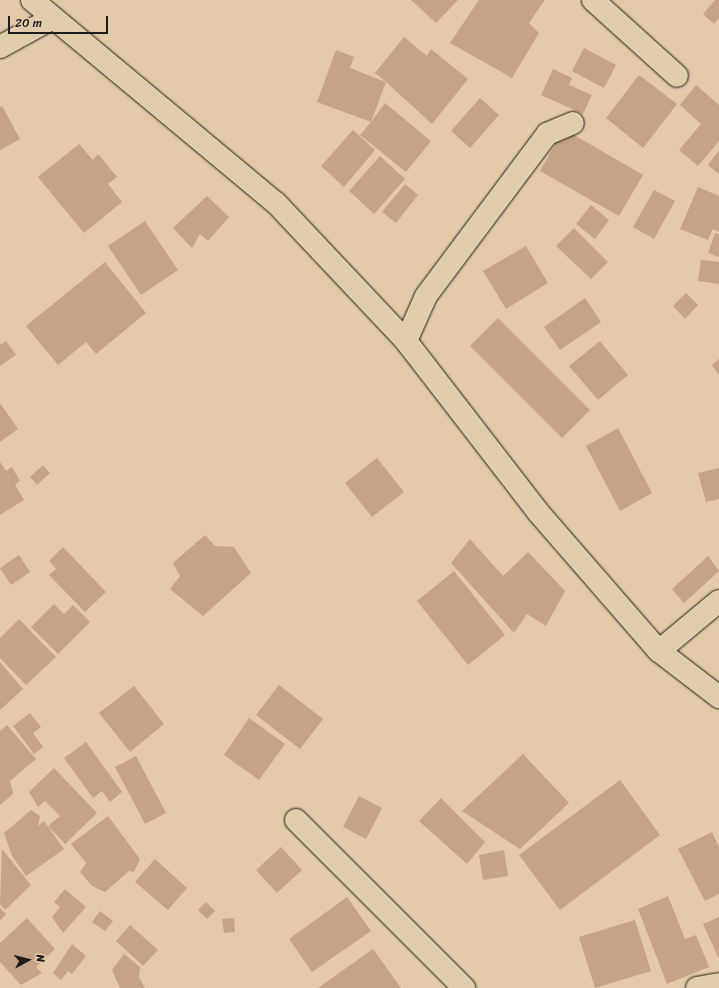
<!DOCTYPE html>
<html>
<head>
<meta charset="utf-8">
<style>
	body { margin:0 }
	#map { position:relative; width:719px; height:988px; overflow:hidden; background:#e4caa9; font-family:Sriracha,sans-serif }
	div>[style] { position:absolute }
	.building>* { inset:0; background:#c6a286 }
	.roads { filter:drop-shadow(0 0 1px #1c1c1c) drop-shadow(0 0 1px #1c1c1c) }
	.street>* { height:22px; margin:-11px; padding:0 11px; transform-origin:11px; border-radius:11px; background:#e1ccab }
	span { translate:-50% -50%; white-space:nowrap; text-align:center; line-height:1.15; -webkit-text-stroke:3.5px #e1ccab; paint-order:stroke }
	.north { position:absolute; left:8px; top:940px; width:40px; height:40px; -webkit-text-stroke:3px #e1ccab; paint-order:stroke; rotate:83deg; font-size:11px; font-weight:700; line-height:16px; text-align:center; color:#1c1c1c }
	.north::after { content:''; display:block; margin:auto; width:14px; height:18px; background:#1c1c1c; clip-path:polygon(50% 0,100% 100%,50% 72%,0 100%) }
	.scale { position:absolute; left:8px; top:16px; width:100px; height:18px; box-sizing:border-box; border:2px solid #1c1c1c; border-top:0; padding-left:5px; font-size:12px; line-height:14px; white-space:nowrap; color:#1c1c1c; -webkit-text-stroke:3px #e1ccab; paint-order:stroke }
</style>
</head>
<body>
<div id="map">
	<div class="building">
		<i style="clip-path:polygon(411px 0,458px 0,436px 23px)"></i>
		<i style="clip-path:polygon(479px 0,545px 0,529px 23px,539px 33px,512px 78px,450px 43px)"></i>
		<i style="clip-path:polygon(715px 0,719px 0,719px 18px,714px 24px,703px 14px)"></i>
		<i style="clip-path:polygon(404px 37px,427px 56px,431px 49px,468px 79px,432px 124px,386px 82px,371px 122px,385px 103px,431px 141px,406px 172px,360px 135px,371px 122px,317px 102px,336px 50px,354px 57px,350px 68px,386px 82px,375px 73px)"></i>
		<i style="clip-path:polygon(584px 48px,616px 65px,604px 88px,572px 71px)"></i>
		<i style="clip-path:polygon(553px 69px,572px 78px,569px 85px,592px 95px,583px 114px,541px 95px)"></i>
		<i style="clip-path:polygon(639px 75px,677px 104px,643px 148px,606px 118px)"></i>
		<i style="clip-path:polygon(696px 85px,719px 105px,719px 141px,698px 166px,679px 150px,701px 124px,680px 105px)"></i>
		<i style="clip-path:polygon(480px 98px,499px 115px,470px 148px,451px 131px)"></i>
		<i style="clip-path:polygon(2px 106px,20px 139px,0 150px,0 107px)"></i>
		<i style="clip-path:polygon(564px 129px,643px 175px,619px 216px,540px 171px)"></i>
		<i style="clip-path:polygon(353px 130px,375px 150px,344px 187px,321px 166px)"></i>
		<i style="clip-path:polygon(79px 144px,93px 160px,98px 154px,117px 177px,108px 184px,122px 202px,84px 233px,38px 177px)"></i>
		<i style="clip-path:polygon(719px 150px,719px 174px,708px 165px)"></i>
		<i style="clip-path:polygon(380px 156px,405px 179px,374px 214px,349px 191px)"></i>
		<i style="clip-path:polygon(405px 184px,418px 195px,396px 223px,382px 212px)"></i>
		<i style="clip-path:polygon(698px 187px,719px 196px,719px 232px,713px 229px,708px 240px,680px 229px)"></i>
		<i style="clip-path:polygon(654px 190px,675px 201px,654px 239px,633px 227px)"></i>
		<i style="clip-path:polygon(207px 196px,229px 217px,208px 241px,200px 234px,192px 248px,173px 228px)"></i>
		<i style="clip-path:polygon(591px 205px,609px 220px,595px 239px,576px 224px)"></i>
		<i style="clip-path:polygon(145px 221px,178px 270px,141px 295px,108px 246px)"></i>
		<i style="clip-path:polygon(574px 228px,608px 262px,591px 279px,556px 246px)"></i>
		<i style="clip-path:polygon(715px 233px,719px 234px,719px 257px,708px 253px)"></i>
		<i style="clip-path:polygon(526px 246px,548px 283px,506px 309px,483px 271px)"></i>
		<i style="clip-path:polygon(701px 260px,719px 262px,719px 284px,698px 281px)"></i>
		<i style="clip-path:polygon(105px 262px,146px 313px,96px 354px,86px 342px,58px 365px,26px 326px)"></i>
		<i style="clip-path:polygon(686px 293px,698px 305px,685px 319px,673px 306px)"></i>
		<i style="clip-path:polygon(585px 298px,601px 322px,560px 350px,544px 327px)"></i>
		<i style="clip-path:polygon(498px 318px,590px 410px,562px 438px,470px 346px)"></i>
		<i style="clip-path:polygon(6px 341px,16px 355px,0 366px,0 345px)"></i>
		<i style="clip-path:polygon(600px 341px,628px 375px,598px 400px,569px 366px)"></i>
		<i style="clip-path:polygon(719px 359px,719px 375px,712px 365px)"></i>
		<i style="clip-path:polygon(0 403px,18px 429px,0 442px)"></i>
		<i style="clip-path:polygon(618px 428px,652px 493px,620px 511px,586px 446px)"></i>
		<i style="clip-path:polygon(377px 458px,404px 492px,372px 517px,345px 483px)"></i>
		<i style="clip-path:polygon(0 462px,6px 471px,12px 467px,20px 481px,15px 485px,24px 500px,0 515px)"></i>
		<i style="clip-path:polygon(43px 465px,50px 473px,37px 485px,30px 477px)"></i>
		<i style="clip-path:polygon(719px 468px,719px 499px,706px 502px,698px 473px)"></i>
		<i style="clip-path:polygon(205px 535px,215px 546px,234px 547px,251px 573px,203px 616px,170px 589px,180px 576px,173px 563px)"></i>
		<i style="clip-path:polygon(470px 539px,503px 576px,528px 552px,565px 591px,546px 626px,527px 614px,514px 633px,451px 563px)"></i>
		<i style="clip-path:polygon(63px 547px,106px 592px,85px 612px,49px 575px,56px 569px,49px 561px)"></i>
		<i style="clip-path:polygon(19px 555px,30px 572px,11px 585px,0 568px)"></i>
		<i style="clip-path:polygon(708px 556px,719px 571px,684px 603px,672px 589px)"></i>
		<i style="clip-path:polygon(454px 571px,505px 635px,468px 665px,417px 601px)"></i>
		<i style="clip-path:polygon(54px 604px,64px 614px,73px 605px,90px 622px,58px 654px,31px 627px)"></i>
		<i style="clip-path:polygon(19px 619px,56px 657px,26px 685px,0 658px,0 638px)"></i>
		<i style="clip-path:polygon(0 662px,23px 689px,0 710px)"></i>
		<i style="clip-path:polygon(279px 685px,323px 719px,300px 749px,256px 715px)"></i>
		<i style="clip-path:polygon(134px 686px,164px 724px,130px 752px,99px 713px)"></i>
		<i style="clip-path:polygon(30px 713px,41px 727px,33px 733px,43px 747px,34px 754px,13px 726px)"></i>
		<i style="clip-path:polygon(249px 718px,285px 744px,259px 780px,224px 755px)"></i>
		<i style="clip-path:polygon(7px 725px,36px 759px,10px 781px,13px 794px,0 805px,0 731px)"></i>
		<i style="clip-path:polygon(86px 742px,122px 792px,110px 802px,102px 791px,93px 798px,64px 758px)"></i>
		<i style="clip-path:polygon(523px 754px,569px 803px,520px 849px,462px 811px)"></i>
		<i style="clip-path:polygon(136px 756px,166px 813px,145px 824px,115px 767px)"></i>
		<i style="clip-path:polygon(54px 768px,97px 813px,65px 844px,48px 826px,60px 816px,45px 801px,38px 807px,29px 792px)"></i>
		<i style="clip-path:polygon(620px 780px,660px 835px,560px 910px,519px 855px)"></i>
		<i style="clip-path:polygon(359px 796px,382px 808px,366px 839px,343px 827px)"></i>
		<i style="clip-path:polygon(441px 798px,485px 842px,467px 864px,419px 821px)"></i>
		<i style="clip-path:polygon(31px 810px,40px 816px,38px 826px,44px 821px,64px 849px,26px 876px,12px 856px,4px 833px)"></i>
		<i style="clip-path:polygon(108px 816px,140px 859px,134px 872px,129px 871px,105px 892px,92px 886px,80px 872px,86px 863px,71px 844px)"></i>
		<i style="clip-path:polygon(712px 832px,719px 847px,719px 894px,705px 901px,678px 849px)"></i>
		<i style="clip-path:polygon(281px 847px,302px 870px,277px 893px,256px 870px)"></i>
		<i style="clip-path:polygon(2px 849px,31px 885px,5px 910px,0 904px)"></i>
		<i style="clip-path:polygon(504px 850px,508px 876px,483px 880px,479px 855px)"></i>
		<i style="clip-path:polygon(155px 859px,187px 888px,168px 910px,135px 882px)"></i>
		<i style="clip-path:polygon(65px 889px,86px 907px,63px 933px,52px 917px,60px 907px,54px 902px)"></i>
		<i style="clip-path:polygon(668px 896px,685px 939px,696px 935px,709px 967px,667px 984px,638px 909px)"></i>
		<i style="clip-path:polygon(347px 897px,371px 931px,312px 972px,289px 939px)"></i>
		<i style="clip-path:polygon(206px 902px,215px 911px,207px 919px,198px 910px)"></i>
		<i style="clip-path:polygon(0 908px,6px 914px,0 921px)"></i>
		<i style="clip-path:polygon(100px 911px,113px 921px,105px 931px,92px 922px)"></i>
		<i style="clip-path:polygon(719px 917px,719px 959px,703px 924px)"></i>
		<i style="clip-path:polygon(27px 918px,55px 949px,36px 967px,42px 973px,21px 985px,0 962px,0 943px)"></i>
		<i style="clip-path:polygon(234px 918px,235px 932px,224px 933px,222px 919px)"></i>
		<i style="clip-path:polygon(635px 920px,651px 971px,595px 988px,579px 937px)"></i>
		<i style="clip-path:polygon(130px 925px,158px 950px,143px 966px,116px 941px)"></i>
		<i style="clip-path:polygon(72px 944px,86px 956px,72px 974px,68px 971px,61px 980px,53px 973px)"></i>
		<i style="clip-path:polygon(373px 949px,401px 988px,318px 988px)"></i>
		<i style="clip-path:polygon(124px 954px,140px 967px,139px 977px,145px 988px,120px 988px,112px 970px)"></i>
	</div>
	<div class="roads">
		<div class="street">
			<i style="left:32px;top:0;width:317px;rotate:39.8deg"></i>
			<i style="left:276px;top:203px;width:190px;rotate:46.7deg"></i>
			<i style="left:406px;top:341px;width:216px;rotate:52.3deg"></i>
			<i style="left:538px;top:512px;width:184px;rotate:49deg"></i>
			<i style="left:659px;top:651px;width:76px;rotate:37.5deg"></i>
			<i style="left:593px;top:0;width:113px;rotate:42.1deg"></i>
			<i style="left:0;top:47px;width:58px;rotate:-28.8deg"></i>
			<i style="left:406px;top:341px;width:49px;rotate:-66deg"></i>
			<i style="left:426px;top:296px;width:202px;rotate:-53.2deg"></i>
			<i style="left:547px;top:134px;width:28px;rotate:-23deg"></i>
			<i style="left:659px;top:651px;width:78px;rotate:-39.8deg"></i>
			<i style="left:296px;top:820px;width:238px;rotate:45deg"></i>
			<i style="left:697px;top:988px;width:22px;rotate:-10deg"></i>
		</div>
	</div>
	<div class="north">N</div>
	<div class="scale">20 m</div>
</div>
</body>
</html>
